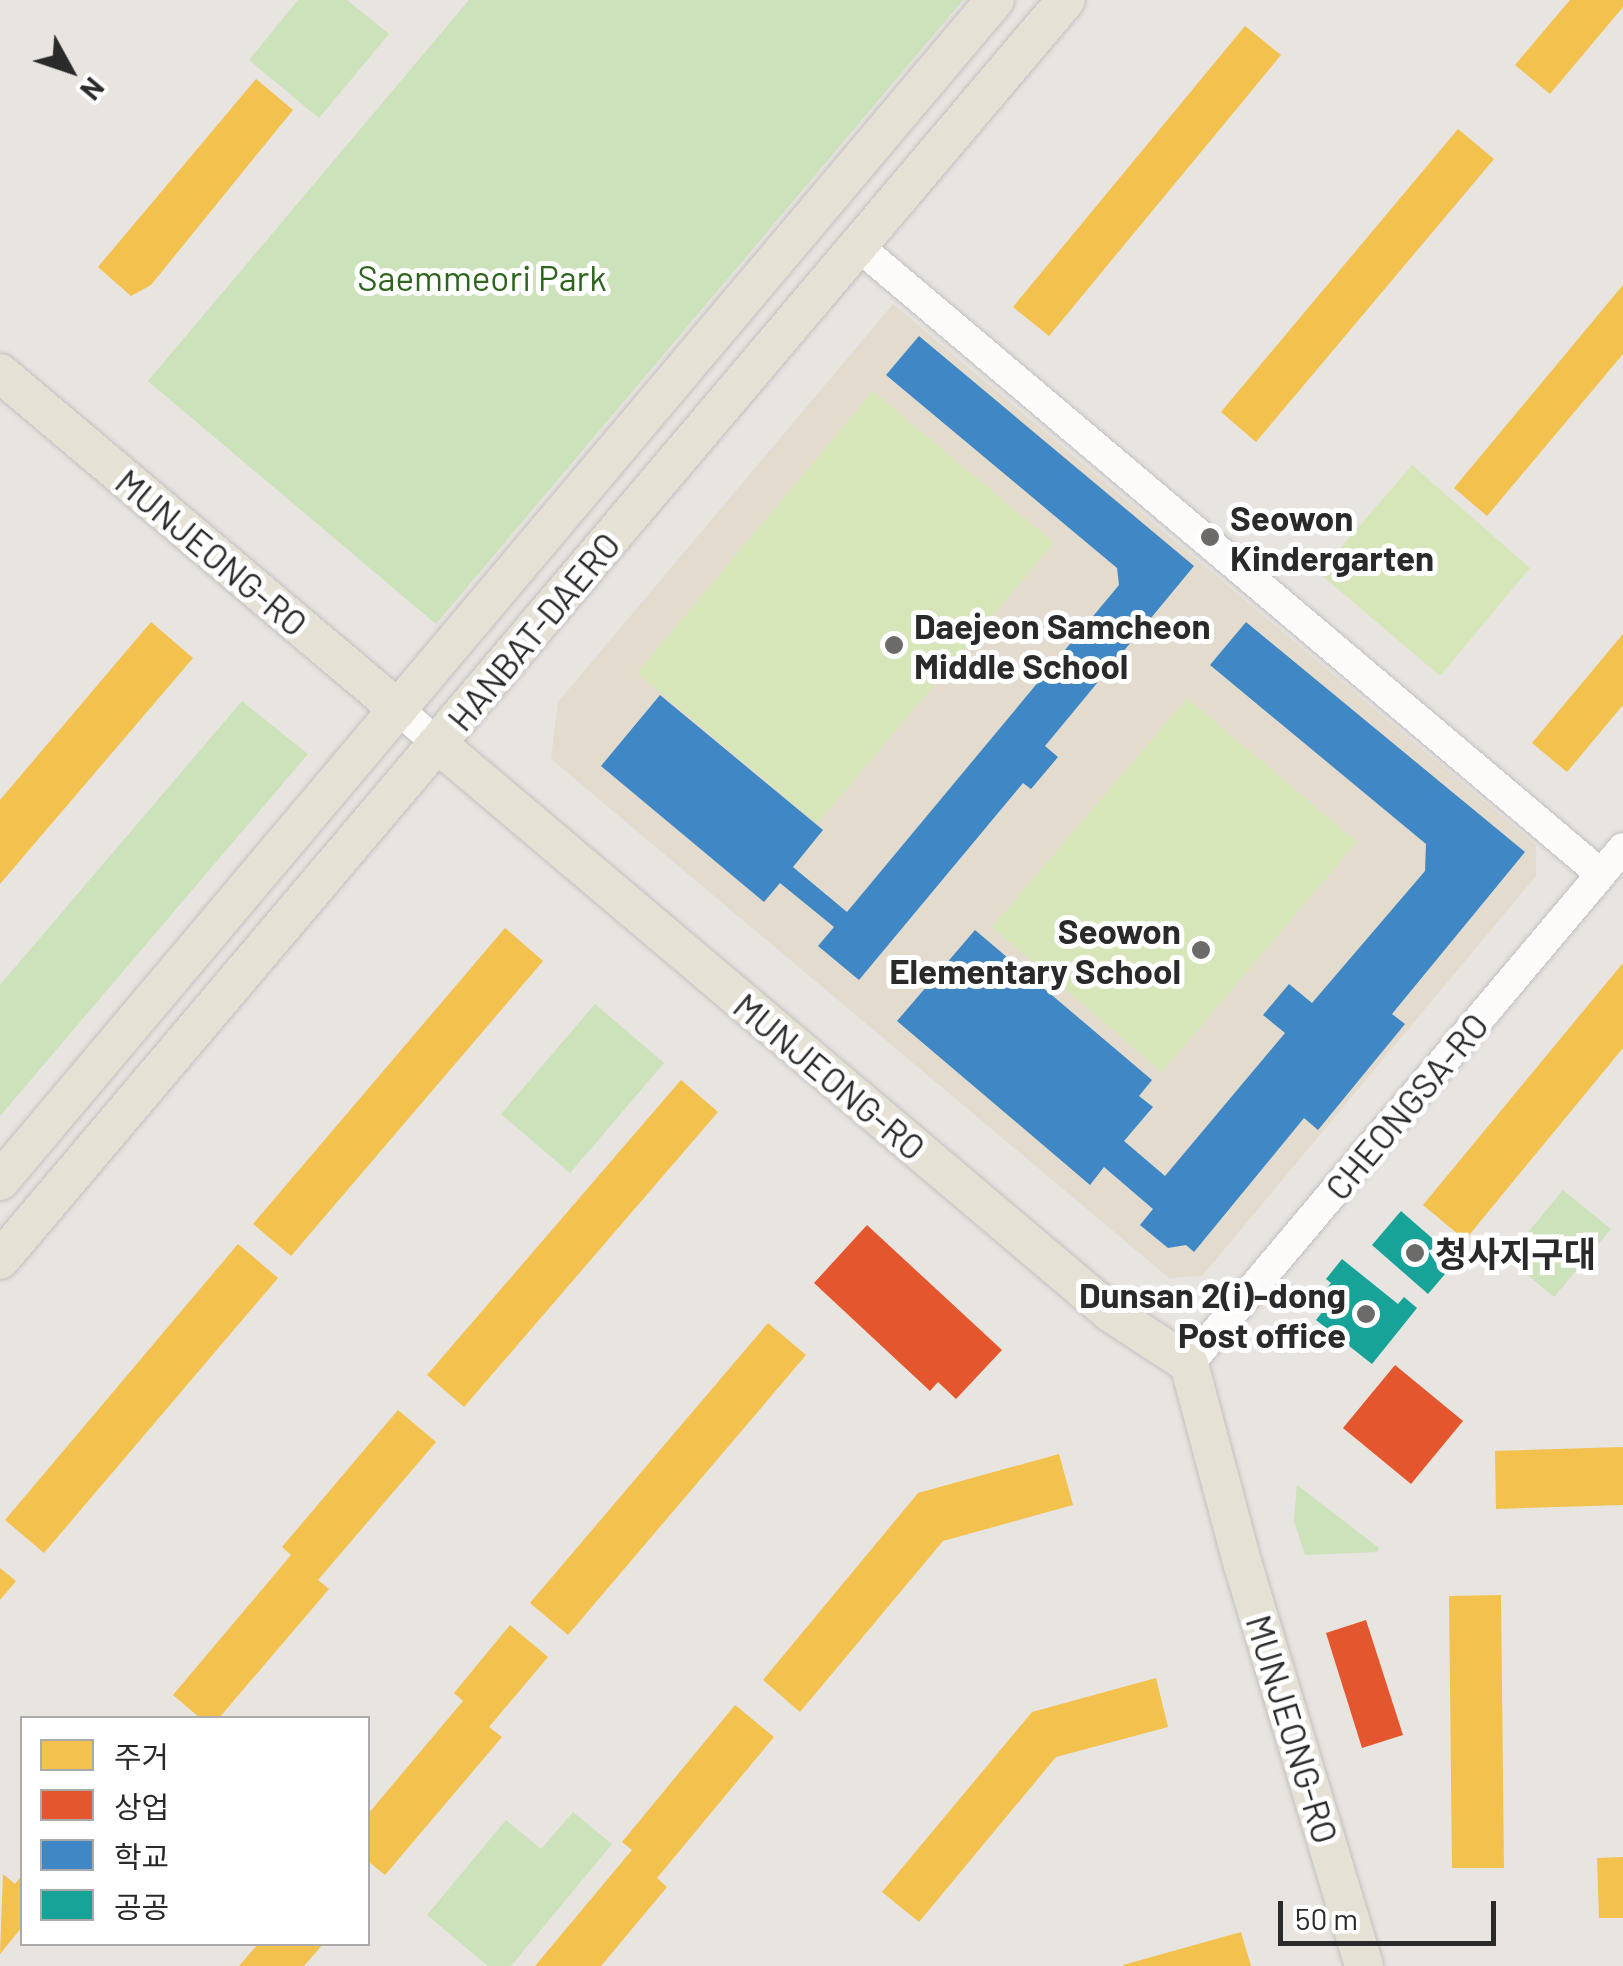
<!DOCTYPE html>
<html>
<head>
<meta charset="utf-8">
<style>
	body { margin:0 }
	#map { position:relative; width:1623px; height:1966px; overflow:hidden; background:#e8e4e0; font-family:Barlow,"Noto Sans KR",sans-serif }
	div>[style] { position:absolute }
	.education>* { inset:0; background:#e2dbce }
	.green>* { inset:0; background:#cbe2ba }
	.pitch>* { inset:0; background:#d6e6b8 }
	.homes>* { inset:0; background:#f2c14e }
	.shops>* { inset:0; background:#e4572e }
	.schools>* { inset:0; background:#3f88c5 }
	.public>* { inset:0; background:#17a398 }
	.roads { filter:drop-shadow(0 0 2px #c2c0c1) drop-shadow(0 0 2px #c2c0c1) }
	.minor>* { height:30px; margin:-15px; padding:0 15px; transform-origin:15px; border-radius:15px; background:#fcfbfa }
	.major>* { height:38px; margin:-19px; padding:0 19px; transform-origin:19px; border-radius:19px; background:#e5e1d4 }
	.dots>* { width:28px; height:28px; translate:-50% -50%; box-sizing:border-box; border:5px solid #fff; border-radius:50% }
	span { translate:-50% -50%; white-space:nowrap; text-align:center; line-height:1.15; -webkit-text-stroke:10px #fff; paint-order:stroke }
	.park-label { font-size:35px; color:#2e641d }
	.poi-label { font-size:35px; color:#2a2a2a; font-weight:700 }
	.left { translate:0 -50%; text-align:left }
	.right { translate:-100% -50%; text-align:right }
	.street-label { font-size:35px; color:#2a2a2a }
	.legend { position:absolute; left:20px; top:1716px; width:350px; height:230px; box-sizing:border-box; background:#fff; border:2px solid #aaa; margin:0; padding:12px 18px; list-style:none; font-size:30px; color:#2a2a2a }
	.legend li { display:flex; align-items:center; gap:20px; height:50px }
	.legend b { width:50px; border:2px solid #aaa }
	.north { position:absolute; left:20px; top:20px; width:100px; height:100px; -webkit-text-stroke:8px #fff; paint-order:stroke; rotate:130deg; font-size:28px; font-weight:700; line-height:40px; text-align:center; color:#2a2a2a }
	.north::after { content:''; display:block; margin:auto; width:35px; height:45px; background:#2a2a2a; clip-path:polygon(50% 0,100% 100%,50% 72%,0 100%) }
	.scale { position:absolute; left:1278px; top:1901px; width:218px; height:45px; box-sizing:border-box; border:5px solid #2a2a2a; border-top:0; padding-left:12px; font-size:30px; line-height:35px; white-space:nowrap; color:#2a2a2a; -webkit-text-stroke:8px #fff; paint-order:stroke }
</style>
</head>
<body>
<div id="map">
	<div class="education">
		<i style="clip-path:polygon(893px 304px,1536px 845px,1536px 876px,1202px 1276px,1169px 1278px,551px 759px,558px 702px)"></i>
	</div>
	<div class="green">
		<i style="clip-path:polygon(298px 0,347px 0,389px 34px,319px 118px,249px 60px)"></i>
		<i style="clip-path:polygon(469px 0,963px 0,436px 624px,148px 381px)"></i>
		<i style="clip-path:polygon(242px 701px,308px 754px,0 1116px,0 985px)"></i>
		<i style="clip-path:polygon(595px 1004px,664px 1063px,570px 1173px,501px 1114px)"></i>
		<i style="clip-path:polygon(1563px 1190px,1611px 1229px,1554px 1297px,1507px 1258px)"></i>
		<i style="clip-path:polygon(1297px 1485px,1379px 1548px,1377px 1552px,1305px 1555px,1294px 1521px)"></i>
		<i style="clip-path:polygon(573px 1812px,612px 1844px,511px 1966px,488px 1966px,427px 1915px,506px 1820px,541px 1849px)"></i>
	</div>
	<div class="pitch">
		<i style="clip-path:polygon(873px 391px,1054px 543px,817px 824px,637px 673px)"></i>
		<i style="clip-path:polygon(1412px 465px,1530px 568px,1440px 676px,1319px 573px)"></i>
		<i style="clip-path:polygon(1187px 698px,1357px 842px,1162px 1072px,992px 927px)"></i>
	</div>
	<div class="homes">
		<i style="clip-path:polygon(1570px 0,1623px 0,1623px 7px,1550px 94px,1515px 65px)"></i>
		<i style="clip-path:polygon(1245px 26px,1281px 55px,1049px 336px,1013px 307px)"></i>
		<i style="clip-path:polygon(256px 79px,293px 110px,151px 285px,131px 296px,98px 267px)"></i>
		<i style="clip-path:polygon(1458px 129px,1494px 159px,1256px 442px,1221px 412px)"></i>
		<i style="clip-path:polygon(1623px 285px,1623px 354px,1487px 516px,1454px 488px)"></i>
		<i style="clip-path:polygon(151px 622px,193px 658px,0 884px,0 800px)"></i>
		<i style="clip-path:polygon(1623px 634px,1623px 705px,1567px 772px,1532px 743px)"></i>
		<i style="clip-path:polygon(505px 928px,543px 961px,291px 1256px,253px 1224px)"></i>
		<i style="clip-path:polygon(1623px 963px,1623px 1048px,1465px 1240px,1423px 1205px)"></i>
		<i style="clip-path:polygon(681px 1080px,718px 1112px,464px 1407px,427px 1375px)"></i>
		<i style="clip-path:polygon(238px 1244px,278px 1278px,44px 1553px,5px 1520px)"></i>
		<i style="clip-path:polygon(768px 1323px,806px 1355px,568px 1635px,530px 1603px)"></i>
		<i style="clip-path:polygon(398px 1410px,436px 1442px,318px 1580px,329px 1589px,219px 1718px,200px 1718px,173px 1695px,291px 1555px,282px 1547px)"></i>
		<i style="clip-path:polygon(1623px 1447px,1623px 1505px,1496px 1509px,1495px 1451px)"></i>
		<i style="clip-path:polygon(1059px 1454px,1073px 1505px,943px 1541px,800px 1712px,763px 1680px,918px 1493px)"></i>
		<i style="clip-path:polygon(0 1568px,16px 1581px,0 1600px)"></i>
		<i style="clip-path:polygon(1501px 1595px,1504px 1868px,1452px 1868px,1449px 1596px)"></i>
		<i style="clip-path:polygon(510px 1625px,548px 1657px,489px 1727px,502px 1737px,385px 1875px,368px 1861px,368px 1814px,463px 1701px,454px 1693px)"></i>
		<i style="clip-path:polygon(1156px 1678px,1168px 1727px,1056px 1757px,919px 1922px,882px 1892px,1032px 1712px)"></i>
		<i style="clip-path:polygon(735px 1705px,774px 1737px,657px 1878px,667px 1887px,601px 1966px,535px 1966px,632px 1850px,622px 1842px)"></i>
		<i style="clip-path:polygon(1623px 1857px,1623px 1918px,1599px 1918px,1597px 1858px)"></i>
		<i style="clip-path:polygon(3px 1874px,15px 1884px,22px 1875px,22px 1927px,0 1954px)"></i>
		<i style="clip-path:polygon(1241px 1932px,1251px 1966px,1124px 1966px,1123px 1965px)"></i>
		<i style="clip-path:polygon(258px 1944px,323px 1944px,304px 1966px,239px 1966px)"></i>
	</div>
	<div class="shops">
		<i style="clip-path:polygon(867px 1225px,1002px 1350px,956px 1399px,938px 1382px,930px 1391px,814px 1283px)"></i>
		<i style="clip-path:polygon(1395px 1365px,1463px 1421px,1411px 1484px,1343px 1428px)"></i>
		<i style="clip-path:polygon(1366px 1620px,1403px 1735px,1362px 1748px,1326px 1633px)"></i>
	</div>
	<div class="schools">
		<i style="clip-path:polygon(919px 336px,1194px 566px,1045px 746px,1058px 757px,1031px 789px,1023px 783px,859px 980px,818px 946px,834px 927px,780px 883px,764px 902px,601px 766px,660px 695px,823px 830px,793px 867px,847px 912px,1119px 585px,1117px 568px,886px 375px)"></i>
		<i style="clip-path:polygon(1246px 622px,1525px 852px,1392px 1014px,1405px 1024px,1318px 1130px,1304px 1118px,1194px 1252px,1186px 1245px,1168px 1248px,1140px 1225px,1153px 1209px,1104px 1167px,1090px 1185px,897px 1021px,975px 930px,1152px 1080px,1139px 1096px,1153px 1107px,1124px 1141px,1165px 1176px,1285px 1033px,1263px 1015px,1289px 984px,1312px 1003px,1425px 871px,1426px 844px,1210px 665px)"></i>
	</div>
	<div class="public">
		<i style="clip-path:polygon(1401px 1211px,1457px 1260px,1428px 1294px,1372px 1245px)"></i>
		<i style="clip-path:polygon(1342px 1259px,1398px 1304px,1404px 1297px,1417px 1308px,1372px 1364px,1316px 1320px,1330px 1302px,1322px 1295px,1331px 1283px,1326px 1279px)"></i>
	</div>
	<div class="roads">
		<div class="minor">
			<i style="left:858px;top:246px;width:973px;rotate:40.21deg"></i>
			<i style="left:398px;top:709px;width:53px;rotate:41.2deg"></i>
			<i style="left:1189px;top:1364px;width:674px;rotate:-49.93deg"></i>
		</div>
		<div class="major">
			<i style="left:0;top:373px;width:521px;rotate:40.17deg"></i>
			<i style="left:438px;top:744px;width:881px;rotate:40.21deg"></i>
			<i style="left:1111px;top:1313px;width:93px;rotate:33.2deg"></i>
			<i style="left:1189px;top:1364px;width:208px;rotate:75deg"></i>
			<i style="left:1243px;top:1565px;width:419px;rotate:73.2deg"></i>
			<i style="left:0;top:1181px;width:1544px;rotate:-49.89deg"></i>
			<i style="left:0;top:1260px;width:1650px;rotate:-49.77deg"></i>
		</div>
	</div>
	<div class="dots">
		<i style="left:1210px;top:537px;background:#6c6b6a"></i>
		<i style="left:894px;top:645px;background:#6c6b6a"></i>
		<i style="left:1201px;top:950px;background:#6c6b6a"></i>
		<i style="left:1415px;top:1253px;background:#6c6b6a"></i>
		<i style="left:1366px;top:1314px;background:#6c6b6a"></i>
	</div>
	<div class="park-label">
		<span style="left:482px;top:277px">Saemmeori Park</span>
	</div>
	<div class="poi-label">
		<span class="left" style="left:1230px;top:537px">Seowon<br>Kindergarten</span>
		<span class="left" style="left:914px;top:645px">Daejeon Samcheon<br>Middle School</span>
		<span class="right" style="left:1181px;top:950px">Seowon<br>Elementary School</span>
		<span class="left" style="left:1435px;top:1253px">청사지구대</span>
		<span class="right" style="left:1346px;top:1314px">Dunsan 2(i)-dong<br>Post office</span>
	</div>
	<div class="street-label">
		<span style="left:212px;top:552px;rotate:40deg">MUNJEONG-RO</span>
		<span style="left:533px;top:631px;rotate:-50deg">HANBAT-DAERO</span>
		<span style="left:830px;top:1076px;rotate:40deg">MUNJEONG-RO</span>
		<span style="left:1406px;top:1106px;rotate:-50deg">CHEONGSA-RO</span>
		<span style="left:1293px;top:1729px;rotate:73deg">MUNJEONG-RO</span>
	</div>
	<ul class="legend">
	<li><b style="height:28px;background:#f2c14e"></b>주거</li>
	<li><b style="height:28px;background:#e4572e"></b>상업</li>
	<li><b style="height:28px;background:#3f88c5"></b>학교</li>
	<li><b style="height:28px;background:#17a398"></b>공공</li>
	</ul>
	<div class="north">N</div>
	<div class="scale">50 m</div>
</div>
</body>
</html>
